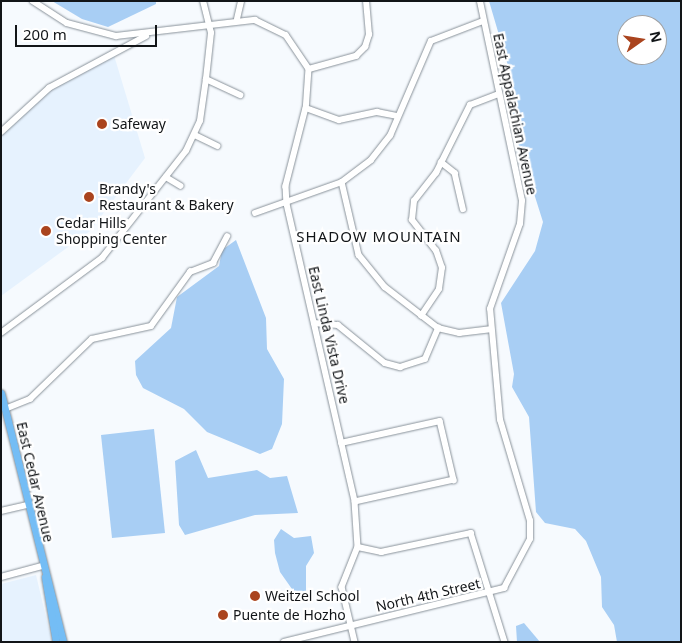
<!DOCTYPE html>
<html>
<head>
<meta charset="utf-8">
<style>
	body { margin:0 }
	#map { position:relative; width:682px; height:643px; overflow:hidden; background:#f6fafe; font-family:"Noto Sans",sans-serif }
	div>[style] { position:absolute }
	.built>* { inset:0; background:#e6f2fe }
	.green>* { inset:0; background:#a8cef4 }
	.roads { filter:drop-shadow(0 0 1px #89929a) drop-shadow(0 0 1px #89929a) }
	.minor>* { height:5.5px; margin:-2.75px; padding:0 2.75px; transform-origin:2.75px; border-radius:2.75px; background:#fff }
	.major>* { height:7px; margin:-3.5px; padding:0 3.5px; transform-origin:3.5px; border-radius:3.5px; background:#74bdf5 }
	.dots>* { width:14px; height:14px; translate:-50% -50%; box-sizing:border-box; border:2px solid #fff; border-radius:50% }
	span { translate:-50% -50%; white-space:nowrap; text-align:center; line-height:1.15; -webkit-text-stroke:4.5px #fff; paint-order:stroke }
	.street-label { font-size:14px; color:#121518 }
	.poi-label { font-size:14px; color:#121518 }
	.left { translate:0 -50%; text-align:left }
	.neighbourhood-label { font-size:15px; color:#121518; letter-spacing:1px }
	.frame { position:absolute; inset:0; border:2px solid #121518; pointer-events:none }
	.north { position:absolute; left:617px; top:15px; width:50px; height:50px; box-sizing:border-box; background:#fff; border:1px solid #a0a1a3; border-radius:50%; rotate:77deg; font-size:14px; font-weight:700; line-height:20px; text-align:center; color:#121518 }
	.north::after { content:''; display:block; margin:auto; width:18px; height:22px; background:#aa441e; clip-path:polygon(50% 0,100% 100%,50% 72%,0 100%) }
	.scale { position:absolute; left:15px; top:25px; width:142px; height:22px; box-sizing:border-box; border:2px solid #121518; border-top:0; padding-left:6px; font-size:15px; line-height:18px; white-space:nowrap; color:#121518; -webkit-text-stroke:4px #fff; paint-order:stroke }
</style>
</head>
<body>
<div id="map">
	<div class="built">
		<i style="clip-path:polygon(113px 52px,145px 158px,90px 231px,1px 296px,1px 132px,35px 99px)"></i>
		<i style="clip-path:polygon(36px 575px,52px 642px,1px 642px,1px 584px)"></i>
	</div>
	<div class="green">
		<i style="clip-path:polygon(52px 1px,156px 1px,156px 4px,108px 27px,82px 19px)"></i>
		<i style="clip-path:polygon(evenodd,489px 1px,681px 1px,681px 642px,617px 642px,614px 625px,602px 607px,601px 577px,586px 541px,575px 529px,545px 523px,536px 512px,529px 417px,512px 387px,514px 374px,501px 303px,535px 251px,543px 222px,513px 127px,511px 76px,489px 1px,627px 25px,657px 25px,657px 55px,627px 55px,627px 25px)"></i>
		<i style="clip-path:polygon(236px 240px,266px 318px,267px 349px,284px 379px,282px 424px,272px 449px,260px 454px,207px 432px,184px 409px,143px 388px,136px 375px,135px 361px,171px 328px,177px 297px,219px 266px,222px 250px)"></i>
		<i style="clip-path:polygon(154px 429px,165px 533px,112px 538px,101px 435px)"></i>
		<i style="clip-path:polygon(196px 450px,208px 478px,257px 470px,270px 478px,287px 476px,298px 513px,255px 515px,185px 535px,179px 525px,175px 461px)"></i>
		<i style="clip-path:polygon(281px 529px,294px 538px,311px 536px,314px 553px,306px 566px,306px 596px,299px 599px,280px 572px,275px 553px,274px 540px)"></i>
		<i style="clip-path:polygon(524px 623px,540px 642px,517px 642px,516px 626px)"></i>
	</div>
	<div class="roads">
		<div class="minor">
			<i style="left:33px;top:1px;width:40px;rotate:32.9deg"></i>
			<i style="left:67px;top:23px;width:51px;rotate:14.9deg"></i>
			<i style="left:116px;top:36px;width:140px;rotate:-6.6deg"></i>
			<i style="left:255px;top:20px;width:34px;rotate:26deg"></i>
			<i style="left:286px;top:35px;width:41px;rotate:55.9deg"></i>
			<i style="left:309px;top:69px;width:39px;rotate:94deg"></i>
			<i style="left:306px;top:108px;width:81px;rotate:104.4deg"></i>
			<i style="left:286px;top:186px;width:18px;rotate:87deg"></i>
			<i style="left:287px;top:204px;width:306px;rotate:77.1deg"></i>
			<i style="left:355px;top:502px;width:45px;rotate:86.2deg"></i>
			<i style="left:358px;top:547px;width:43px;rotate:111.8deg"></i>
			<i style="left:342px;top:587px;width:57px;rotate:76.7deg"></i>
			<i style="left:237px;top:19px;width:18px;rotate:-77deg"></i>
			<i style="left:309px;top:69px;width:49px;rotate:-15.5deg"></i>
			<i style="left:356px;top:56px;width:13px;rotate:-45deg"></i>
			<i style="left:365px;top:47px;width:13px;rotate:-72deg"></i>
			<i style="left:369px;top:35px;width:34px;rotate:-95deg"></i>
			<i style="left:206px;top:79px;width:38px;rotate:25deg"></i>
			<i style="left:306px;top:108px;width:35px;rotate:20deg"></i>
			<i style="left:339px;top:120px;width:39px;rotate:-12deg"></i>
			<i style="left:377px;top:112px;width:21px;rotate:11deg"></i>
			<i style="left:1px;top:132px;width:65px;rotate:-42.5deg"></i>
			<i style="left:49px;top:88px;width:110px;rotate:-28.2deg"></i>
			<i style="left:195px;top:135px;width:25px;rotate:26deg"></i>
			<i style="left:441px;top:162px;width:18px;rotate:38deg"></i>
			<i style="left:455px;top:173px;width:37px;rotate:77deg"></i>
			<i style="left:166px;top:177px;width:17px;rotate:31deg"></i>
			<i style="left:342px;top:182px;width:75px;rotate:76.9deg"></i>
			<i style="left:359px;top:255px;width:41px;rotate:50.9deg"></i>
			<i style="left:385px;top:287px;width:67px;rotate:37.7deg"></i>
			<i style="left:438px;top:328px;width:22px;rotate:13deg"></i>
			<i style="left:459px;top:333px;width:31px;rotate:-7deg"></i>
			<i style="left:255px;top:213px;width:92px;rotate:-19.6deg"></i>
			<i style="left:342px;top:182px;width:36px;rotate:-37deg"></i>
			<i style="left:371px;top:160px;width:31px;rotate:-52deg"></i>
			<i style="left:390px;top:136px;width:103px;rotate:-66.7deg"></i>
			<i style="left:431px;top:41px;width:56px;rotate:-21deg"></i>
			<i style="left:421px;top:316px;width:32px;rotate:-56deg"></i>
			<i style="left:439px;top:289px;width:21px;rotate:-82deg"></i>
			<i style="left:442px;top:268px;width:18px;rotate:-109deg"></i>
			<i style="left:436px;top:251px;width:39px;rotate:-128deg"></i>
			<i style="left:412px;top:220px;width:19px;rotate:-84deg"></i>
			<i style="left:414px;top:201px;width:36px;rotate:-52deg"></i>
			<i style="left:436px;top:173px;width:76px;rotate:-63.4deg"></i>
			<i style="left:470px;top:105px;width:31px;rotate:-21deg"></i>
			<i style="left:314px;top:323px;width:24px;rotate:5deg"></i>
			<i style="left:338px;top:325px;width:60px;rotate:39deg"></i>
			<i style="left:385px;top:363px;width:16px;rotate:15deg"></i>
			<i style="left:400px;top:367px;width:26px;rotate:-18deg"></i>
			<i style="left:425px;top:359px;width:34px;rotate:-67deg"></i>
			<i style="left:1px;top:333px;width:126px;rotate:-36.6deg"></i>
			<i style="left:102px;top:258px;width:136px;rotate:-51.9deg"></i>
			<i style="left:186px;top:151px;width:33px;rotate:-65deg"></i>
			<i style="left:200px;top:121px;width:42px;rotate:-81.9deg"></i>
			<i style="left:206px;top:79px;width:46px;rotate:-83.8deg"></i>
			<i style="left:211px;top:33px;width:33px;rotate:-104deg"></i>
			<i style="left:5px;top:409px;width:27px;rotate:-22deg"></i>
			<i style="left:30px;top:399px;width:86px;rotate:-44.1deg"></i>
			<i style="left:92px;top:339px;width:60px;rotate:-12.4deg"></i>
			<i style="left:151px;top:326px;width:67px;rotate:-54.2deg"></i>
			<i style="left:190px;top:272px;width:25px;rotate:-21deg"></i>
			<i style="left:213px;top:263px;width:30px;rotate:-62deg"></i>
			<i style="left:341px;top:443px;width:101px;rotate:-12.5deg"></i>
			<i style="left:440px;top:421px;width:61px;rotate:76.7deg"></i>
			<i style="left:454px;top:480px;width:101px;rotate:167.5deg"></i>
			<i style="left:1px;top:511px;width:28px;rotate:-13deg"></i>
			<i style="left:358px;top:547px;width:24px;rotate:12deg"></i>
			<i style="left:381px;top:552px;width:92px;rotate:-11.9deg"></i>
			<i style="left:471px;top:533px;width:114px;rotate:72.7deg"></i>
			<i style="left:1px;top:577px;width:42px;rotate:-15deg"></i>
			<i style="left:284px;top:642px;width:227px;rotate:-13.8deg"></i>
			<i style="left:504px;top:588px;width:55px;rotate:-62deg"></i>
			<i style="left:530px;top:539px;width:18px;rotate:-90deg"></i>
			<i style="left:530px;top:521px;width:105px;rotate:-106.5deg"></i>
			<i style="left:500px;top:420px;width:111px;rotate:-95.1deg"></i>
			<i style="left:490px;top:309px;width:90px;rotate:-70.6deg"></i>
			<i style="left:520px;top:224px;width:23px;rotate:-85deg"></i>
			<i style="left:522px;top:201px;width:204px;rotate:-101.9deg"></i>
		</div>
		<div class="major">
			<i style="left:1px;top:393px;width:257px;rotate:76deg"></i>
			<i style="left:45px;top:577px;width:66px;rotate:80.4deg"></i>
		</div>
	</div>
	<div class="dots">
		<i style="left:102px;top:124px;background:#aa441e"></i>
		<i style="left:89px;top:197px;background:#aa441e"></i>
		<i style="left:46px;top:231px;background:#aa441e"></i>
		<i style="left:255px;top:596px;background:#aa441e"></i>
		<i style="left:223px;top:615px;background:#aa441e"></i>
	</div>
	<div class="street-label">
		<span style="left:515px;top:114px;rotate:78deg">East Appalachian Avenue</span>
		<span style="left:329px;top:335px;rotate:77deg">East Linda Vista Drive</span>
		<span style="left:35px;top:482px;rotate:77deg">East Cedar Avenue</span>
		<span style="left:428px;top:595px;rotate:-13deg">North 4th Street</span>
	</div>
	<div class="poi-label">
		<span class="left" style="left:112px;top:124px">Safeway</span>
		<span class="left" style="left:99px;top:197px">Brandy's<br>Restaurant &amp; Bakery</span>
		<span class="left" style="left:56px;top:231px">Cedar Hills<br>Shopping Center</span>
		<span class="left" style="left:265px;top:596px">Weitzel School</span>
		<span class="left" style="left:233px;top:615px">Puente de Hozho</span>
	</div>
	<div class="neighbourhood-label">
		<span style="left:379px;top:237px">SHADOW MOUNTAIN</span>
	</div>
	<div class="frame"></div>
	<div class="north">N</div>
	<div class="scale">200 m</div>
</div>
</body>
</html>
